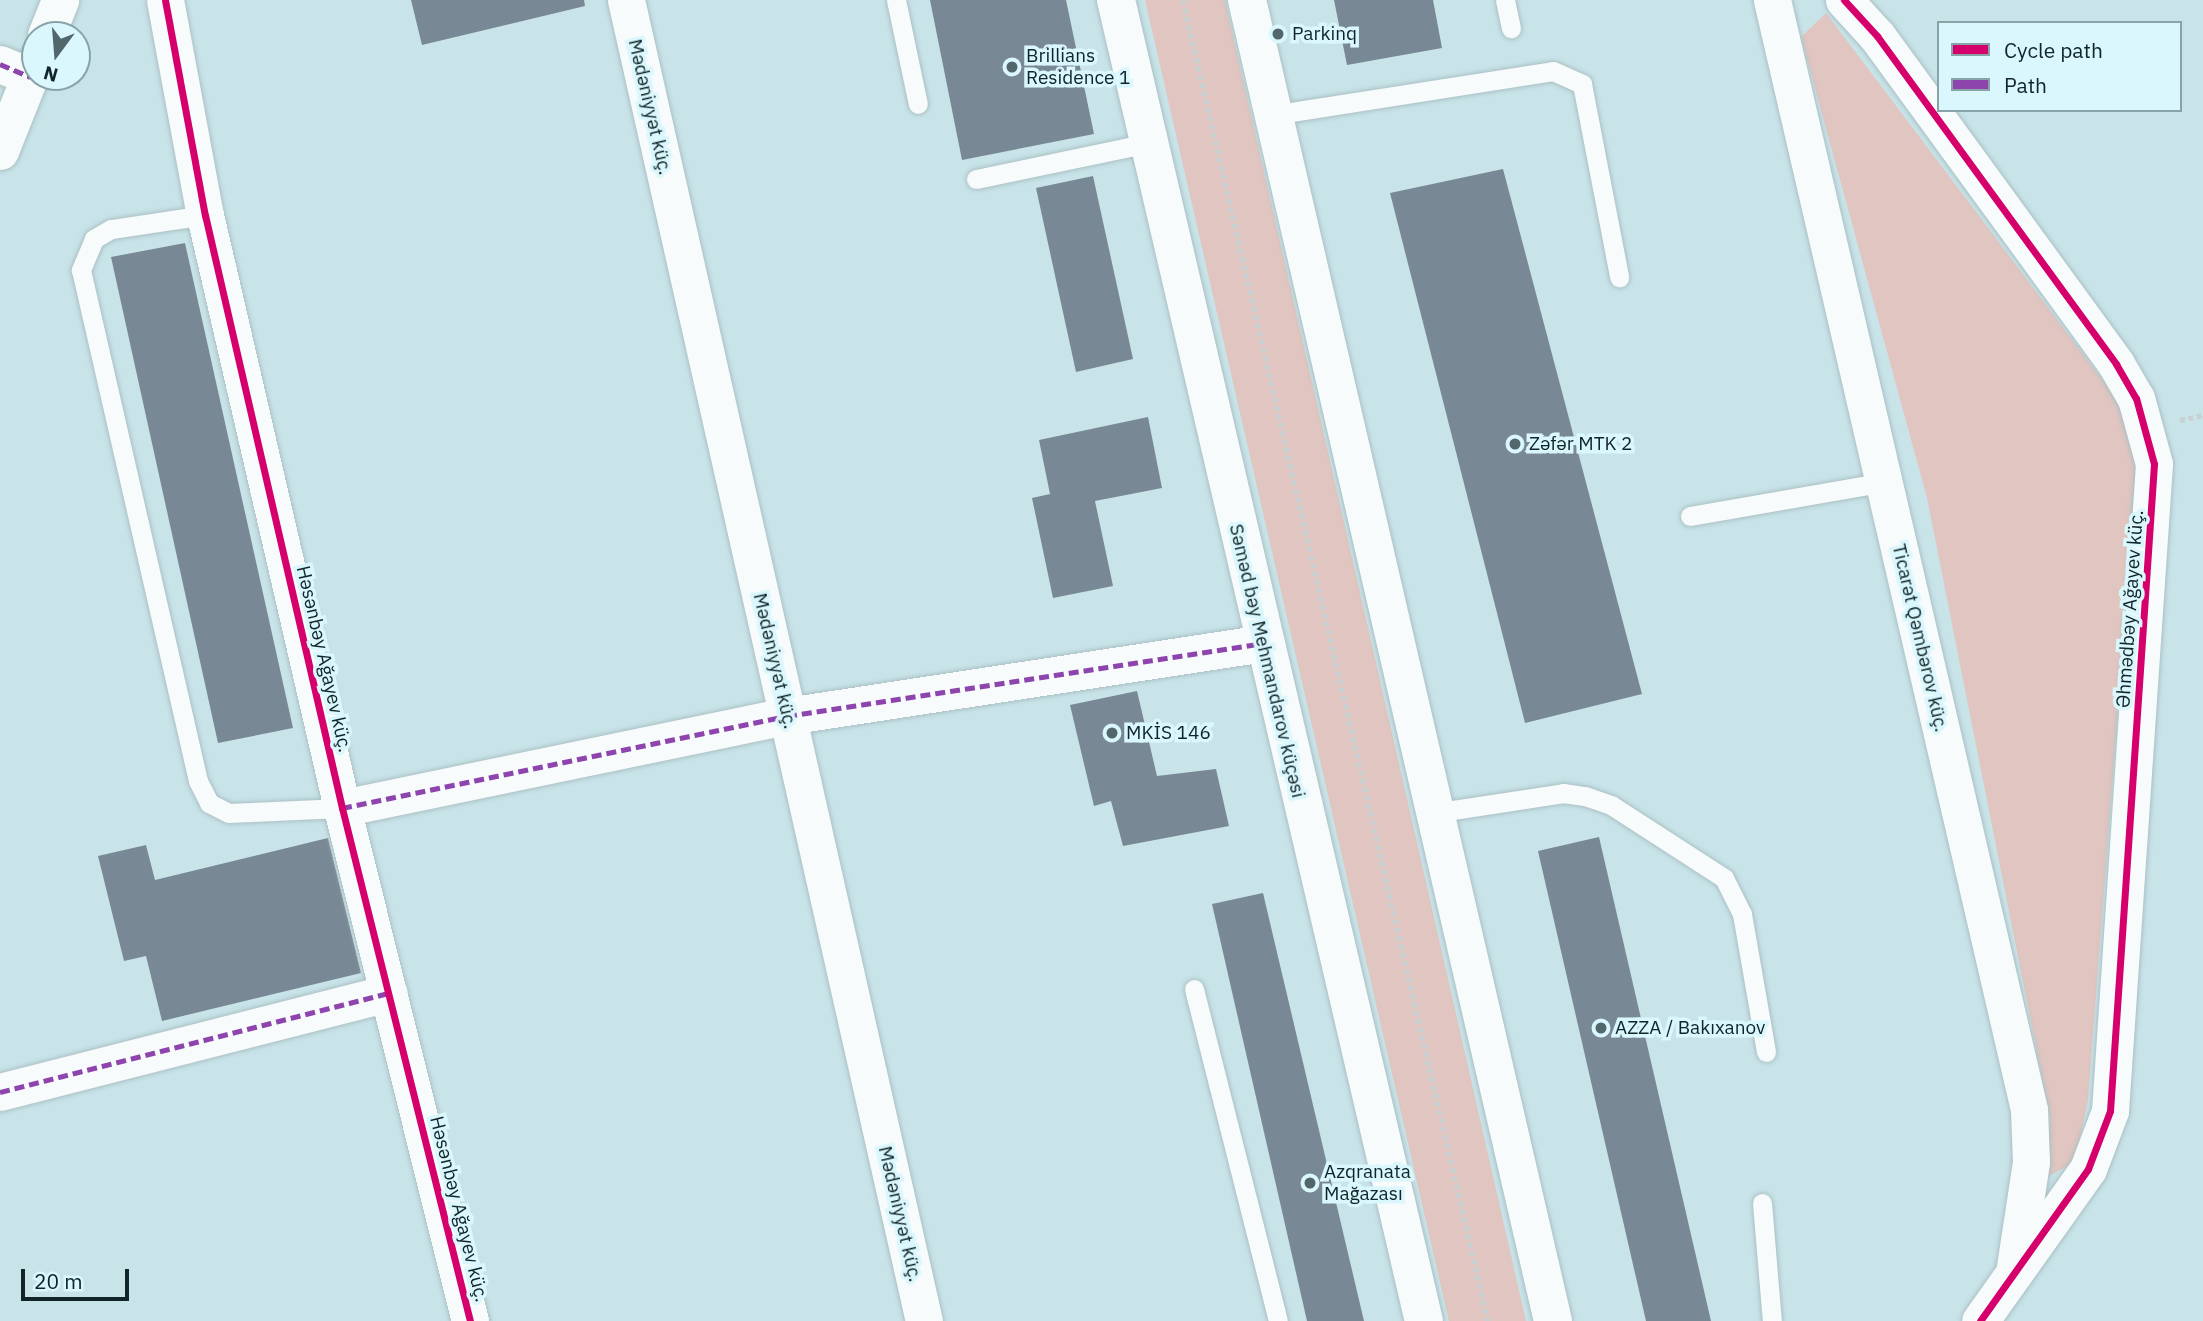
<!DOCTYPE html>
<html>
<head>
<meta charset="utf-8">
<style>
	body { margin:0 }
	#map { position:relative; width:2203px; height:1321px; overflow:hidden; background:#c8e4e9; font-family:"IBM Plex Sans",sans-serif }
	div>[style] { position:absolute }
	.green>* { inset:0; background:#e0c5c0 }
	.building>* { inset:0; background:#798895 }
	.path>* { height:4.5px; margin-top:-2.25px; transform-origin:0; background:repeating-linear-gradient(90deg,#c9d0d2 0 5px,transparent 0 8.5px) }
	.roads { filter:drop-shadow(0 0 2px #abc0c4) drop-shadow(0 0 2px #abc0c4) }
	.lane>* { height:19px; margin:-9.5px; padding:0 9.5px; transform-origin:9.5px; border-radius:9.5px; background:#f7fbfc }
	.street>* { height:37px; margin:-18.5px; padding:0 18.5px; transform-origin:18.5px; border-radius:18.5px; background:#f7fbfc }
	.secondary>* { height:38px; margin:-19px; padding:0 19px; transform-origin:19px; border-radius:19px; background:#f7fbfc }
	.quiet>* { height:5px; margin-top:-2.5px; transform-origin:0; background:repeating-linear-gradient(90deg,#8e44ad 0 10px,transparent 0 15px) }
	.cycleway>* { height:7px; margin:-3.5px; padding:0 3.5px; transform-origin:3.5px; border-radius:3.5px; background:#d6006c }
	.dots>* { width:19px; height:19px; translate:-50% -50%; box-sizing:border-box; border:4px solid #d9f7fc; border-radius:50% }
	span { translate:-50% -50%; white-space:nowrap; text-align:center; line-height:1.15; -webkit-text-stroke:7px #d9f7fc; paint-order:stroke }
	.poi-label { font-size:19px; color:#112428 }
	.left { translate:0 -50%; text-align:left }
	.street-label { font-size:19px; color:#112428 }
	.legend { position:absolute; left:1937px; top:21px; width:245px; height:91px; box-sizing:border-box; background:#d9f7fc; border:2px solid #89a3a7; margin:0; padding:9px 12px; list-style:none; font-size:21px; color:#112428 }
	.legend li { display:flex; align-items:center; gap:14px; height:35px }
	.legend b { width:35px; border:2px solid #89a3a7 }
	.north { position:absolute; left:21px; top:21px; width:70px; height:70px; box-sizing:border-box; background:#d9f7fc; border:2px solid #89a3a7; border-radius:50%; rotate:196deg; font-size:19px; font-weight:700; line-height:28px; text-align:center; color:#112428 }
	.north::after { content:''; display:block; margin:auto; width:24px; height:32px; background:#51676c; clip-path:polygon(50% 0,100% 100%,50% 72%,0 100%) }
	.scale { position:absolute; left:21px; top:1269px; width:108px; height:32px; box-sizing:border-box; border:4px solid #112428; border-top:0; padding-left:9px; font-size:21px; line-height:24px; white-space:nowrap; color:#112428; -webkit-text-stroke:5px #d9f7fc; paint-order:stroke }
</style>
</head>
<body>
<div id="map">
	<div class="green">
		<i style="clip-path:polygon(1145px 0,1225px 0,1526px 1321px,1449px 1321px)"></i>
		<i style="clip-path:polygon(1826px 13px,2114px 395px,2131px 435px,2136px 473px,2088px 1100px,2075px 1162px,2047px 1177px,2050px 1118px,1927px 498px,1801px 37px)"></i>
	</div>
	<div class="building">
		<i style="clip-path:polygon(411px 0,584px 0,585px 6px,422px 45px)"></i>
		<i style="clip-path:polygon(930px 0,1066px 0,1094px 134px,962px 160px)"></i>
		<i style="clip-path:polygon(1334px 0,1433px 0,1442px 48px,1347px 65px)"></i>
		<i style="clip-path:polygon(1503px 169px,1642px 694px,1525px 723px,1390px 193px)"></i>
		<i style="clip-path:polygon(1093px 176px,1133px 359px,1076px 372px,1036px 188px)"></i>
		<i style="clip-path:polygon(185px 243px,293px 728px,218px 743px,111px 257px)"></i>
		<i style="clip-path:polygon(1148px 417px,1162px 488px,1095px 501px,1113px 586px,1053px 598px,1032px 498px,1050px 494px,1039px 440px)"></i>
		<i style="clip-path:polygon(1137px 691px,1157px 776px,1216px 769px,1229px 826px,1123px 846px,1111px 801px,1094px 806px,1070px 705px)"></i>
		<i style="clip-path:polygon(1599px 837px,1711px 1321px,1646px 1321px,1538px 851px)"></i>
		<i style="clip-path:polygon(328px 838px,361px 973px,162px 1021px,146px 956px,124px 961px,98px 856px,146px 845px,155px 880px)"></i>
		<i style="clip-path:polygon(1263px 893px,1364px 1321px,1307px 1321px,1212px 904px)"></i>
	</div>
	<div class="path">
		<i style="left:1183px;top:0;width:1356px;rotate:77deg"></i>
		<i style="left:2180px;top:420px;width:24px;rotate:-12deg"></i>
	</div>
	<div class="roads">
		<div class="lane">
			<i style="left:896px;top:0;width:106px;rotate:78.1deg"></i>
			<i style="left:1505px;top:0;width:29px;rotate:78deg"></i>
			<i style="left:1272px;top:115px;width:284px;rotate:-8.9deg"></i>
			<i style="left:1553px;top:71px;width:32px;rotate:24deg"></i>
			<i style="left:1582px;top:84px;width:197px;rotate:79.1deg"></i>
			<i style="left:976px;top:179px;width:177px;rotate:-11.8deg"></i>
			<i style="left:205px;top:215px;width:95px;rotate:171.5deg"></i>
			<i style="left:111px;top:229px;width:20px;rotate:150deg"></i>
			<i style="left:94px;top:239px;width:34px;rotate:113deg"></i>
			<i style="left:81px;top:270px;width:524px;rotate:77.1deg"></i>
			<i style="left:198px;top:781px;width:25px;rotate:63deg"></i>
			<i style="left:209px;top:803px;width:22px;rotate:27deg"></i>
			<i style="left:229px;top:813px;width:113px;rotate:-2.5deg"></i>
			<i style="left:1690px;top:516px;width:198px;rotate:-9.9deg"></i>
			<i style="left:1433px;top:813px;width:132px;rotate:-8.7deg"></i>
			<i style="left:1563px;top:793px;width:22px;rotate:8deg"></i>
			<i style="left:1585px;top:796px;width:28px;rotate:19deg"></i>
			<i style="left:1611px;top:805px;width:135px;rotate:32.9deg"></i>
			<i style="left:1724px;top:878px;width:40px;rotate:63.4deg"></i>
			<i style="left:1742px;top:914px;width:140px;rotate:80.1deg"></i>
			<i style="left:1194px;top:989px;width:342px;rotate:75.8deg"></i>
			<i style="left:1762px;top:1203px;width:118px;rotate:85.2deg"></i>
		</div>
		<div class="street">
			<i style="left:165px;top:0;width:219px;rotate:79.5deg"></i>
			<i style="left:205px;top:215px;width:609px;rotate:76.99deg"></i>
			<i style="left:342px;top:808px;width:529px;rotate:75.99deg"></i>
			<i style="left:626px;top:0;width:1354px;rotate:77.29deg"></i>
			<i style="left:1772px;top:0;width:1139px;rotate:76.96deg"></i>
			<i style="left:2029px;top:1110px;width:52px;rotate:87.8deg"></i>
			<i style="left:2031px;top:1162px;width:106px;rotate:98.7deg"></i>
			<i style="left:1844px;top:0;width:49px;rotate:47.5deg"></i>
			<i style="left:1877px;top:36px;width:406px;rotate:53.9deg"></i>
			<i style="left:2116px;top:364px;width:39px;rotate:60deg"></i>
			<i style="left:2136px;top:398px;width:68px;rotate:74.7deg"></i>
			<i style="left:2154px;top:464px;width:648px;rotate:93.89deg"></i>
			<i style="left:2110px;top:1111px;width:62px;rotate:110.8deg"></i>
			<i style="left:2088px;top:1169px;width:186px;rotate:125.4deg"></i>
			<i style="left:46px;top:35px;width:38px;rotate:-68deg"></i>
			<i style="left:0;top:64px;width:33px;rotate:23deg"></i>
			<i style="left:0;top:151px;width:95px;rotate:-68.3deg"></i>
			<i style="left:342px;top:808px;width:454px;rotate:-11.7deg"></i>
			<i style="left:787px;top:716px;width:483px;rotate:-8.7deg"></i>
			<i style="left:0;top:1092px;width:401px;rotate:-14.3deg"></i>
		</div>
		<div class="secondary">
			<i style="left:1116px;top:0;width:1356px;rotate:76.88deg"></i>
			<i style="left:1247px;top:0;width:1356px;rotate:76.96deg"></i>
		</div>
	</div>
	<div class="quiet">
		<i style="left:0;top:64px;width:33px;rotate:23deg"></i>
		<i style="left:342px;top:808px;width:454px;rotate:-11.7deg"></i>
		<i style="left:787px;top:716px;width:483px;rotate:-8.7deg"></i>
		<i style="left:0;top:1092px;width:401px;rotate:-14.3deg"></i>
	</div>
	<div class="cycleway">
		<i style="left:165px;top:0;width:219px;rotate:79.5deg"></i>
		<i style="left:205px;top:215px;width:609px;rotate:76.99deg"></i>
		<i style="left:342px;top:808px;width:529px;rotate:75.99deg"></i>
		<i style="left:1844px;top:0;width:49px;rotate:47.5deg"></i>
		<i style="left:1877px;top:36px;width:406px;rotate:53.9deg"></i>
		<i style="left:2116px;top:364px;width:39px;rotate:60deg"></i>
		<i style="left:2136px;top:398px;width:68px;rotate:74.7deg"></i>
		<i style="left:2154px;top:464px;width:648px;rotate:93.89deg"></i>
		<i style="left:2110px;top:1111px;width:62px;rotate:110.8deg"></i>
		<i style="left:2088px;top:1169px;width:186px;rotate:125.4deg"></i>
	</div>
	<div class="dots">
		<i style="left:1278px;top:34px;background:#51676c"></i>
		<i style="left:1012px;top:67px;background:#51676c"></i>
		<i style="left:1515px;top:444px;background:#51676c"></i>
		<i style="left:1112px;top:733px;background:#51676c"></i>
		<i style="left:1601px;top:1028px;background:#51676c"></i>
		<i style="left:1310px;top:1183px;background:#51676c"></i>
	</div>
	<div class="poi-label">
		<span class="left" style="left:1292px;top:34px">Parkinq</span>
		<span class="left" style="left:1026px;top:67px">Brillians<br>Residence 1</span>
		<span class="left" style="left:1529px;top:444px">Zəfər MTK 2</span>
		<span class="left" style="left:1126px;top:733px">MKİS 146</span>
		<span class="left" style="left:1615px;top:1028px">AZZA / Bakıxanov</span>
		<span class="left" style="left:1324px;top:1183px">Azqranata<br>Mağazası</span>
	</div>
	<div class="street-label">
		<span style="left:650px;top:107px;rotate:77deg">Mədəniyyət küç.</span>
		<span style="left:2130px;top:609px;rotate:-86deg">Əhmədbəy Ağayev küç.</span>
		<span style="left:1920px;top:638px;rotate:77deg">Ticarət Qəmbərov küç.</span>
		<span style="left:324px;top:659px;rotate:77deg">Həsənbəy Ağayev küç.</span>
		<span style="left:775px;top:661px;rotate:77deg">Mədəniyyət küç.</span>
		<span style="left:1267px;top:661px;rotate:77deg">Səməd bəy Mehmandarov küçəsi</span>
		<span style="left:459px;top:1209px;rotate:76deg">Həsənbəy Ağayev küç.</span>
		<span style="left:900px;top:1214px;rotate:77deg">Mədəniyyət küç.</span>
	</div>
	<ul class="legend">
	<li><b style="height:9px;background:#d6006c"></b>Cycle path</li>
	<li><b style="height:9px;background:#8e44ad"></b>Path</li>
	</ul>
	<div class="north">N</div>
	<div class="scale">20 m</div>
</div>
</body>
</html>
